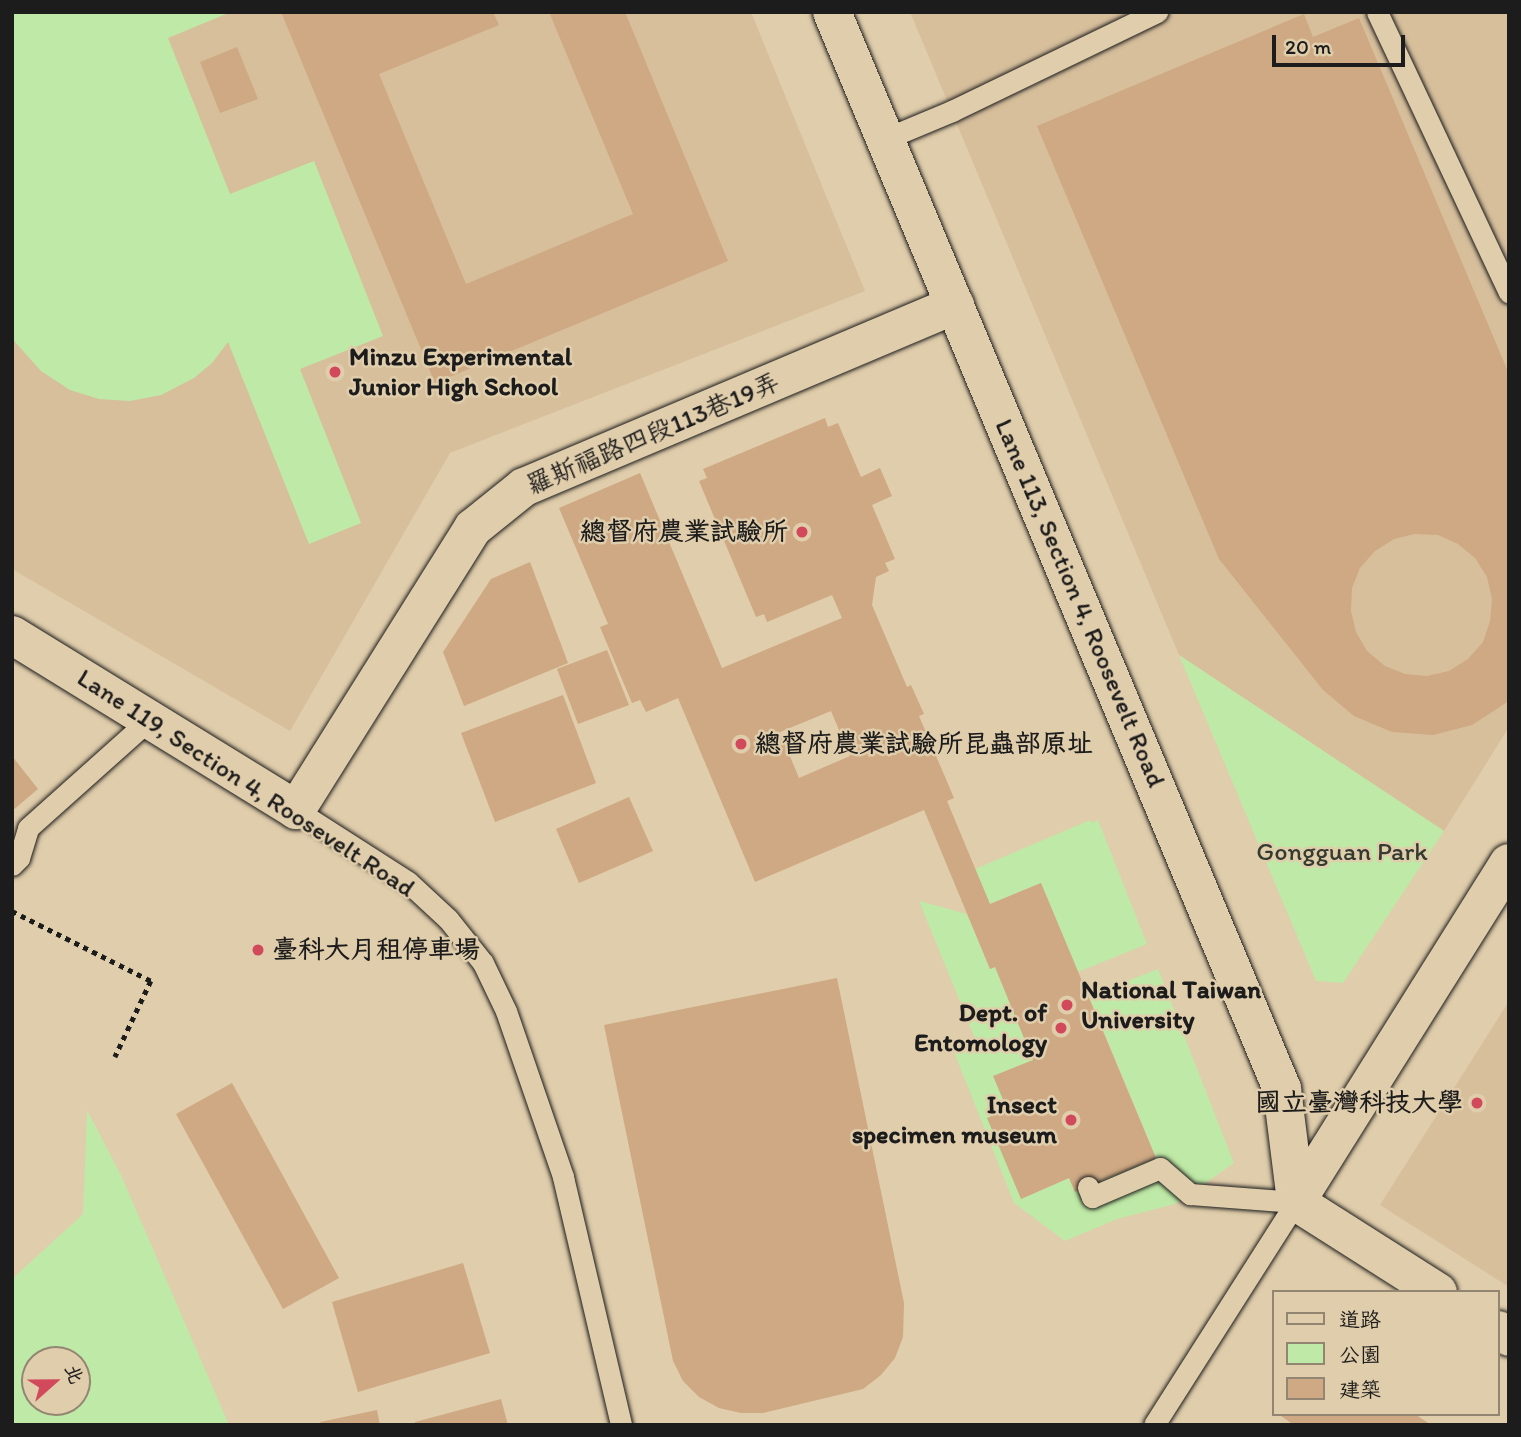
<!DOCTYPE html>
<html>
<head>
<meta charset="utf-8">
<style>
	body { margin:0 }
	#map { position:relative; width:1521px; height:1437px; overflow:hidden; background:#e0cdab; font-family:Itim,"LXGW WenKai TC",sans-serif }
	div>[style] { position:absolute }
	.built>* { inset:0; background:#d7bf9c }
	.green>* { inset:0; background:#bfe9a6 }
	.building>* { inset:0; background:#cea983 }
	.path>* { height:4.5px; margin-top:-2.25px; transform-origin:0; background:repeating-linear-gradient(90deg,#1c1c1c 0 5px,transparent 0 10px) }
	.roads { filter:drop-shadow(0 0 2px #1c1c1c) drop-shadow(0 0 2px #1c1c1c) }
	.service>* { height:21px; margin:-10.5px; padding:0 10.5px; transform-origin:10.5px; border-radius:10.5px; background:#e0cdab }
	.minor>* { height:38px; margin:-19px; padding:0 19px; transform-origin:19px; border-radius:19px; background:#e0cdab }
	.tertiary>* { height:38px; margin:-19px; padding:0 19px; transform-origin:19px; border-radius:19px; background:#e0cdab }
	.dots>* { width:19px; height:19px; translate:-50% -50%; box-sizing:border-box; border:4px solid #e0cdab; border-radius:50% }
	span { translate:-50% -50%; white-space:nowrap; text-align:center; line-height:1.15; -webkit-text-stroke:5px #e0cdab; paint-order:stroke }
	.poi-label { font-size:26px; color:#1c1c1c; font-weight:700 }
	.left { translate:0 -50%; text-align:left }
	.right { translate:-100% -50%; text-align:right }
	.street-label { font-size:26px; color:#1c1c1c }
	.park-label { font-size:26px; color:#343b31 }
	.frame { position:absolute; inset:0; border:14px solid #1c1c1c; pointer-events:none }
	.legend { position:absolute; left:1272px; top:1290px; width:228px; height:126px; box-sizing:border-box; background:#e0cdab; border:2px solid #928672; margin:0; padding:9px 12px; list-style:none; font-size:21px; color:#1c1c1c }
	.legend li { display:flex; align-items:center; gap:14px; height:35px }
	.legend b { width:35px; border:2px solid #928672 }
	.north { position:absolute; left:21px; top:1346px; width:70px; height:70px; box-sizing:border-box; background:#e0cdab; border:2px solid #928672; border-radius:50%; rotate:69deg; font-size:19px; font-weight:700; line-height:28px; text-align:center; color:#1c1c1c }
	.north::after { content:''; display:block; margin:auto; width:24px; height:32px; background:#d1495b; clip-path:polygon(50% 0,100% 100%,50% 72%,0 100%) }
	.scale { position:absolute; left:1272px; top:35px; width:133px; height:32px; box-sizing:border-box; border:4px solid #1c1c1c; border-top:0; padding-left:9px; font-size:21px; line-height:24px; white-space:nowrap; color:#1c1c1c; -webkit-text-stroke:5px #e0cdab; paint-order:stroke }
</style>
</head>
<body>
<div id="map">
	<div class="built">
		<i style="clip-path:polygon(12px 12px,751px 12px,865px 291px,450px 453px,290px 731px,12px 569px)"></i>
		<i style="clip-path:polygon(910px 12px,1509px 12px,1509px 727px,1444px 831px,1179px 655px)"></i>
		<i style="clip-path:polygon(1509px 1001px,1509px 1287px,1380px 1205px)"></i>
	</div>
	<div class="green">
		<i style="clip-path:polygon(12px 12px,231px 12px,168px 38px,230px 194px,314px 161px,383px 336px,300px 369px,361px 523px,309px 544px,228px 342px,212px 363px,194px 378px,161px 395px,130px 401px,99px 399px,70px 390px,41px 371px,15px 342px,12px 335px)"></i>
		<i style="clip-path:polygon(1179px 655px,1444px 831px,1343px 983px,1316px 981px)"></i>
		<i style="clip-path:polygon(1090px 820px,1092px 823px,1098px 820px,1147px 944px,1078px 972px,1041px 883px,990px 904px,975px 869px)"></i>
		<i style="clip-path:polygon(919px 901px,967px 914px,990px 969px,995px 967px,1033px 1060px,1007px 1109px,1021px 1199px,1069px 1178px,1075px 1192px,1156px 1158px,1089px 996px,1158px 969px,1234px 1163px,1175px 1204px,1117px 1219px,1065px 1241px,1014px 1203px,954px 1052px,976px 1041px)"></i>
		<i style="clip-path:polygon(evenodd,87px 1110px,121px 1175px,229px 1425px,12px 1425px,12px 1279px,83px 1214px,87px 1110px,77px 1360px,77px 1402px,35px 1402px,35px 1360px,77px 1360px)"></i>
	</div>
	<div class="building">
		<i style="clip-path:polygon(281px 12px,493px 12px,499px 25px,379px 74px,466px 284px,633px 214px,549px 12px,625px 12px,728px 261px,435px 383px)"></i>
		<i style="clip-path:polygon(evenodd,1304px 14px,1313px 37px,1359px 18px,1509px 374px,1509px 701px,1472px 725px,1433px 735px,1392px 732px,1354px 716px,1323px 690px,1219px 559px,1037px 126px,1304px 14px,1415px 534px,1438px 535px,1458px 544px,1475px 558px,1487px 577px,1492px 599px,1490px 621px,1483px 642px,1468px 659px,1449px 671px,1427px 676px,1405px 674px,1385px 666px,1367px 651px,1356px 632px,1351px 611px,1352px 588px,1360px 568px,1375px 551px,1394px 539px,1415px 534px)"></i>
		<i style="clip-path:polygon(237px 47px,258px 99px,220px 113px,200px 62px)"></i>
		<i style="clip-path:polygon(evenodd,825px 418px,828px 427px,838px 423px,861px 477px,880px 468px,892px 496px,872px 505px,895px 559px,885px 563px,889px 571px,876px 577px,872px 605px,907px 687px,911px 685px,924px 714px,919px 716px,954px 798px,947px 801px,990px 904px,1041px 883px,1156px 1158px,1075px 1192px,1069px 1178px,1021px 1199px,987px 1118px,1007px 1109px,993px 1076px,1033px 1060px,995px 967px,990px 969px,924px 810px,755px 882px,678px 698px,646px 712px,640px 700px,632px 703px,600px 627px,608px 624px,559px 508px,640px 473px,722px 668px,842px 618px,832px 595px,767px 622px,764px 614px,756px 617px,699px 481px,707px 478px,703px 469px,825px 418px,831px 711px,850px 756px,799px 778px,780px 732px,831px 711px)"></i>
		<i style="clip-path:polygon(530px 562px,568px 663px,464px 706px,443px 652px,491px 579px)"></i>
		<i style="clip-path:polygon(607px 650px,629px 705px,578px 724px,557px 669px)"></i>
		<i style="clip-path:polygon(563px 695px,596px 783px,495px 822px,461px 733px)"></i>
		<i style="clip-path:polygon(12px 756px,38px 789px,12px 811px)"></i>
		<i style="clip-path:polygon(629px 797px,653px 851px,579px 883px,556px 829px)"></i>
		<i style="clip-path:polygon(837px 978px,904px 1303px,903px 1337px,895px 1358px,881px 1375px,863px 1389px,763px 1413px,741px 1413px,719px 1408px,699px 1397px,683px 1381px,673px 1361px,604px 1025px)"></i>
		<i style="clip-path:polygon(232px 1083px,339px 1278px,283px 1309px,176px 1114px)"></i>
		<i style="clip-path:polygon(463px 1263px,490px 1353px,358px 1392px,332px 1302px)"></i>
		<i style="clip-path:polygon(501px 1399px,508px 1425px,415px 1425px,415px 1422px)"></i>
		<i style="clip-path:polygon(377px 1410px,380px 1425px,321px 1425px,320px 1422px)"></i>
		<i style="clip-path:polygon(1278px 1414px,1415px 1414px,1431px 1425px,1294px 1425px)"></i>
	</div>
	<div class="path">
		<i style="left:12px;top:911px;width:156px;rotate:26.7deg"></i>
		<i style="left:151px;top:981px;width:84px;rotate:115.3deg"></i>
	</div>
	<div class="roads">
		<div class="service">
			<i style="left:1377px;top:12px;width:310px;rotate:64.8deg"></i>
			<i style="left:885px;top:139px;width:73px;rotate:-22.7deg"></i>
			<i style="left:952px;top:111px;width:228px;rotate:-25.8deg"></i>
			<i style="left:296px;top:810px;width:133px;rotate:32.7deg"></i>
			<i style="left:408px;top:882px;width:54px;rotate:42.8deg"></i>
			<i style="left:448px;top:919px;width:56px;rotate:51.5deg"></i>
			<i style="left:483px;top:963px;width:53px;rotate:64.4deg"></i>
			<i style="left:506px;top:1011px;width:176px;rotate:71deg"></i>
			<i style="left:563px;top:1177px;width:255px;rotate:76.8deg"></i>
			<i style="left:12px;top:865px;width:10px;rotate:-45deg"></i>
			<i style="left:19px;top:858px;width:31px;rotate:-73deg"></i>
			<i style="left:28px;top:828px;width:162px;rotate:-41.8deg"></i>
			<i style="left:1088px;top:1187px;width:11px;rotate:68deg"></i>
			<i style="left:1092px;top:1197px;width:74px;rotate:-23.1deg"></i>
			<i style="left:1160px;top:1168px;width:40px;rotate:41deg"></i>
			<i style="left:1190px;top:1194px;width:106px;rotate:4.3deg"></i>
			<i style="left:1296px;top:1202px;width:264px;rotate:122.5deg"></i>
		</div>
		<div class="minor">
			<i style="left:12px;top:635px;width:334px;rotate:31.6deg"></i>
			<i style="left:296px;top:810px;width:333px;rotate:-57.9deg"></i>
			<i style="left:473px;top:528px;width:65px;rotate:-38.8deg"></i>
			<i style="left:524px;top:487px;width:468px;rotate:-22.9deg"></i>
			<i style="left:1296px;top:1202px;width:400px;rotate:-57.9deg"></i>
		</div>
		<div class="tertiary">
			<i style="left:832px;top:12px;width:1167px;rotate:67.32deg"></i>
			<i style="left:1282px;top:1089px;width:114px;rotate:82.9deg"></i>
			<i style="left:1296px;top:1202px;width:168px;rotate:32.4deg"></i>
			<i style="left:1498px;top:1330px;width:13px;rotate:32deg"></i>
		</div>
	</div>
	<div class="dots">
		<i style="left:335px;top:372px;background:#d1495b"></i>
		<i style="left:802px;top:532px;background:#d1495b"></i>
		<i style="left:741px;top:744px;background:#d1495b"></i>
		<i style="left:258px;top:950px;background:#d1495b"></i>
		<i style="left:1067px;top:1005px;background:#d1495b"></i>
		<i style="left:1061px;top:1028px;background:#d1495b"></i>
		<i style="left:1477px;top:1103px;background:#d1495b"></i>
		<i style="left:1071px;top:1120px;background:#d1495b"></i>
	</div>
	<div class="poi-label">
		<span class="left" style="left:349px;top:372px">Minzu Experimental<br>Junior High School</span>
		<span class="right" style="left:788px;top:532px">總督府農業試驗所</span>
		<span class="left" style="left:755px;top:744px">總督府農業試驗所昆蟲部原址</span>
		<span class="left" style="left:272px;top:950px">臺科大月租停車場</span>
		<span class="left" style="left:1081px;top:1005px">National Taiwan<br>University</span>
		<span class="right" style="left:1047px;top:1028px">Dept. of<br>Entomology</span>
		<span class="right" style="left:1463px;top:1103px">國立臺灣科技大學</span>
		<span class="right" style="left:1057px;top:1120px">Insect<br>specimen museum</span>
	</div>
	<div class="street-label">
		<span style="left:653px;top:434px;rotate:-23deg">羅斯福路四段113巷19弄</span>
		<span style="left:1080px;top:603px;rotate:67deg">Lane 113, Section 4, Roosevelt Road</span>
		<span style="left:246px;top:783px;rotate:33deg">Lane 119, Section 4, Roosevelt Road</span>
	</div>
	<div class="park-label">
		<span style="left:1342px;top:852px">Gongguan Park</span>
	</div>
	<div class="frame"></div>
	<ul class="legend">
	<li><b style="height:9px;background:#e0cdab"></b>道路</li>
	<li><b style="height:19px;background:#bfe9a6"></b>公園</li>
	<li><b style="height:19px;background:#cea983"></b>建築</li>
	</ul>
	<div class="north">北</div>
	<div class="scale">20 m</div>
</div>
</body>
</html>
